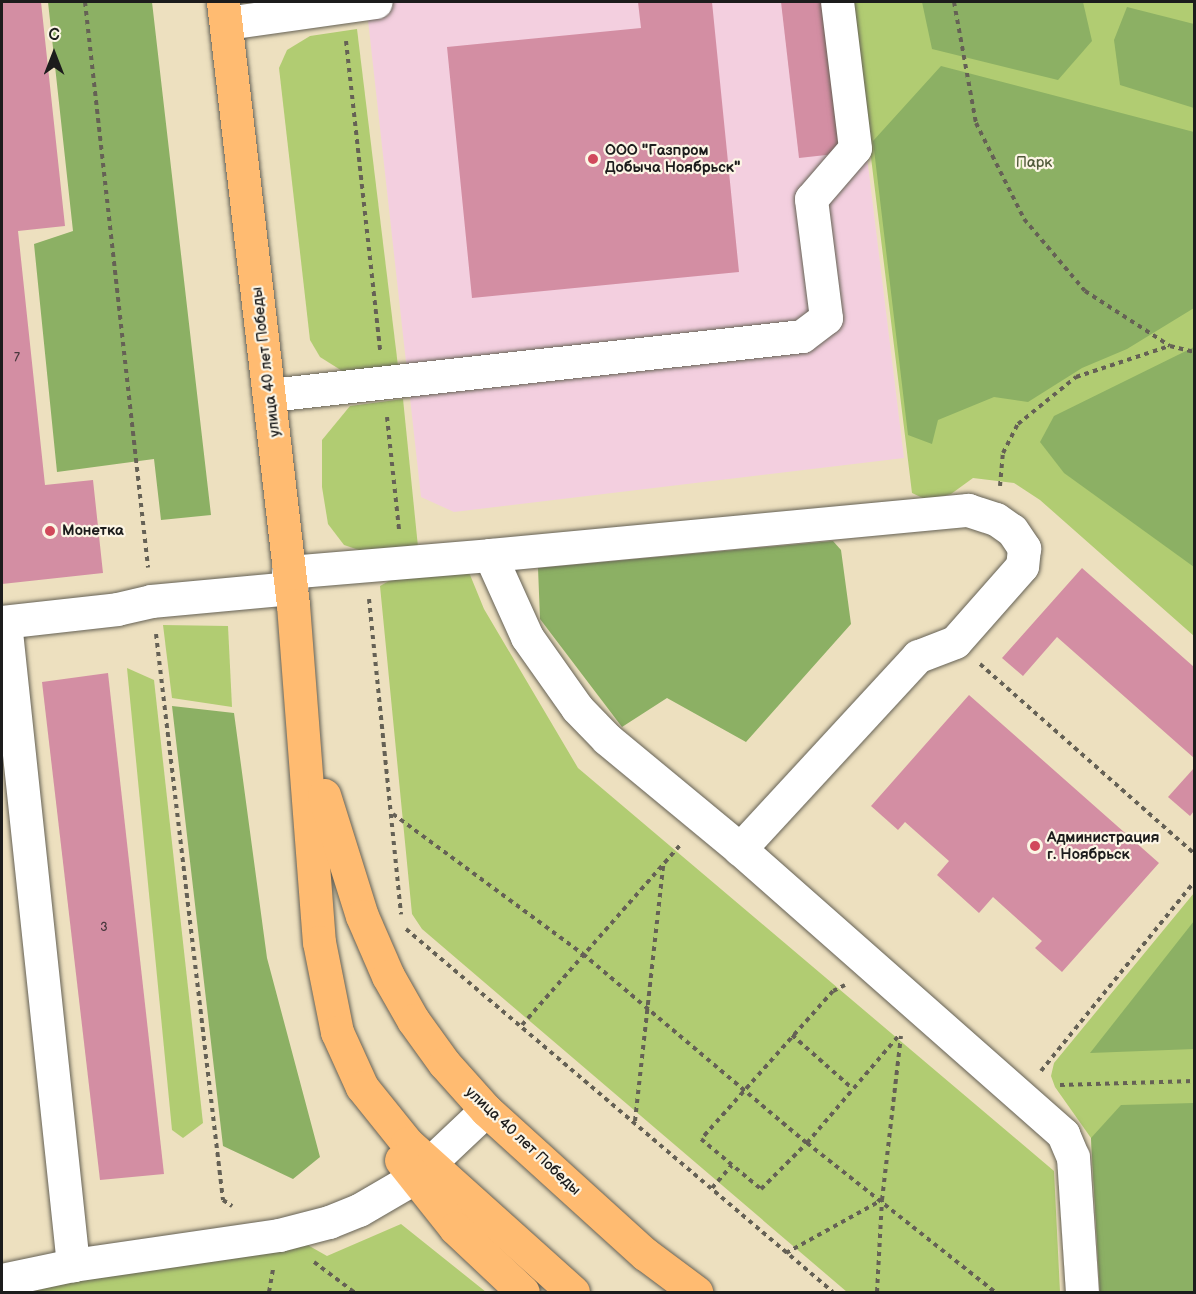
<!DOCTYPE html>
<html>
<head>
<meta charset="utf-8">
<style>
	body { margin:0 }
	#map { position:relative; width:1196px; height:1294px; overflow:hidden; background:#ede0bf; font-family:"Balsamiq Sans",sans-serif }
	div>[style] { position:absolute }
	.built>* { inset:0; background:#f3cfdf }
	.green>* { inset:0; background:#b1cc72 }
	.forest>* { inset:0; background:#8cb064 }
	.building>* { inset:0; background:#d38ea3 }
	.path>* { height:4px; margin-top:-2px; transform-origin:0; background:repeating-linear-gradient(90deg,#656155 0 4.5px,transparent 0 9px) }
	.roads { filter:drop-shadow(0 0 2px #656155) drop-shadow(0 0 2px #656155) }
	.minor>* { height:33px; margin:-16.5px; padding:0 16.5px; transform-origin:16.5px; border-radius:16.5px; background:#fff }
	.major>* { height:33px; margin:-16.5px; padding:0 16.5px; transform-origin:16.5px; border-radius:16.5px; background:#ffbb71 }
	.dots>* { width:16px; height:16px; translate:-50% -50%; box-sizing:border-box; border:3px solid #fcf5e5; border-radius:50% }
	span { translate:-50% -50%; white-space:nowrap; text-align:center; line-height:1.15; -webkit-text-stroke:4.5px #fcf5e5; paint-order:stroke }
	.number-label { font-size:12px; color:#4a383e }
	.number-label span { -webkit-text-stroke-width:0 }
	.poi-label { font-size:15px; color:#1c1c1c; font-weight:700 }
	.left { translate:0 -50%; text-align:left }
	.park-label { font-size:15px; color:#505a3a }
	.street-label { font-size:15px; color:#1c1c1c }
	.frame { position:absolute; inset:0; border:3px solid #1c1c1c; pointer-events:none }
	.north { position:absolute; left:24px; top:24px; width:60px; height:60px; -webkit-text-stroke:4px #fcf5e5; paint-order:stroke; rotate:0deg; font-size:16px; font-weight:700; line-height:24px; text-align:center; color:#1c1c1c }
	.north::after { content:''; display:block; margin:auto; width:21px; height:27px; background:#1c1c1c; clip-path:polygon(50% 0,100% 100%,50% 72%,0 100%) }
</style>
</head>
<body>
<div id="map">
	<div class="built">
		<i style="clip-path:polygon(366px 2px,848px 2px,904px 458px,454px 512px,421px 497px)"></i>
	</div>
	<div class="green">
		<i style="clip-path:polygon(852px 2px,1194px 2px,1194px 636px,1040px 500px,1014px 483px,973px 478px,951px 494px,927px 500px,912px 493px)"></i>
		<i style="clip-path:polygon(357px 29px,398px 366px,347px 374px,320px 357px,310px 340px,279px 68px,287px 50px,310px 36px)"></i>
		<i style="clip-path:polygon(403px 399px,418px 547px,365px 552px,344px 545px,328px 524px,322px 487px,322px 440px,350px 406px)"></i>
		<i style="clip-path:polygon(466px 565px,484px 609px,578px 768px,1054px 1171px,1060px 1292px,847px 1292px,422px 929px,412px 914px,380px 586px,405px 572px)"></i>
		<i style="clip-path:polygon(163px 625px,228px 626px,232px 707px,172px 698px)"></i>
		<i style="clip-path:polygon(127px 668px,154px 680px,203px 1123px,183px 1138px,172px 1130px)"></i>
		<i style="clip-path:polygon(1194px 893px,1194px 1292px,1100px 1292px,1091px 1138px,1055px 1087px,1051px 1076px,1054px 1063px)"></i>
		<i style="clip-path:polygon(401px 1224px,486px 1292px,2px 1292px,297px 1239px,327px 1256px)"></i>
	</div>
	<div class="forest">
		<i style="clip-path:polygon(48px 2px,152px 2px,211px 515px,161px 520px,154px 459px,57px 472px,34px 244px,73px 231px)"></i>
		<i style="clip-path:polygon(922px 2px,1083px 2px,1092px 41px,1058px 80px,932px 49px)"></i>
		<i style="clip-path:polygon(1127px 7px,1194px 24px,1194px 108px,1120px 85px,1114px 40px)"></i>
		<i style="clip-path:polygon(941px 66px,1194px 132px,1194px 308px,1127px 349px,1082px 368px,1028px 402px,994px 397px,938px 420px,932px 444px,908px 435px,873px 141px)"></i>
		<i style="clip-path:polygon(1194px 347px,1194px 567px,1064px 473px,1040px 442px,1054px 416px)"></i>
		<i style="clip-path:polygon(833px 541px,841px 550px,851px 624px,746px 742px,667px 698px,622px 727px,540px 619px,538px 568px)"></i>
		<i style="clip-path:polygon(172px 706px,234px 713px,267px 958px,320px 1157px,293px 1179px,223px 1146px)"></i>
		<i style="clip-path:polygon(1194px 921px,1194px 1049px,1090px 1053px)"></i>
		<i style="clip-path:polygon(1194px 1103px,1194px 1292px,1100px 1292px,1091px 1138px,1121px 1105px)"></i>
	</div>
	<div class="building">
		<i style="clip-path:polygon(2px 2px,41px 2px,65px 226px,18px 231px,45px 485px,93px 480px,103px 573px,2px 584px)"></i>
		<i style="clip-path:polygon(638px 2px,712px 2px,739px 272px,472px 298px,447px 47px,641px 28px)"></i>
		<i style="clip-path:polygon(781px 2px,826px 2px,844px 153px,799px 158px)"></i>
		<i style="clip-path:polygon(1082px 568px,1194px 667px,1194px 758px,1057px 637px,1023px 676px,1002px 658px)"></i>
		<i style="clip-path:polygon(108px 673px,164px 1174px,100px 1180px,42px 682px)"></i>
		<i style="clip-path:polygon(969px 695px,1159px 863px,1062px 972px,1035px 948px,1042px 941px,993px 897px,979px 913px,937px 875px,949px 861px,905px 822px,898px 830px,871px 806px)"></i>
		<i style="clip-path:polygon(1194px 768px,1194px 811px,1190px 816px,1168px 797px)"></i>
	</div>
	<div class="path">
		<i style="left:85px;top:2px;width:569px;rotate:83.64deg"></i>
		<i style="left:954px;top:2px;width:123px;rotate:79.7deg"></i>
		<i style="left:976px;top:123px;width:107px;rotate:63.4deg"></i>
		<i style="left:1024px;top:219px;width:94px;rotate:49.7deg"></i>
		<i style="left:1085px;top:291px;width:101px;rotate:32.9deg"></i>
		<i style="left:1170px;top:346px;width:25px;rotate:14deg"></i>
		<i style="left:346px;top:41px;width:311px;rotate:83.7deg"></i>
		<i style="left:387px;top:417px;width:113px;rotate:83.9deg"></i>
		<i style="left:1000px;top:486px;width:33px;rotate:-85deg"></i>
		<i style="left:1003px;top:453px;width:33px;rotate:-63deg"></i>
		<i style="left:1018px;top:424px;width:75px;rotate:-39deg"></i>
		<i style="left:1076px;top:377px;width:98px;rotate:-18.4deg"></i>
		<i style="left:369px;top:599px;width:317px;rotate:84.2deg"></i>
		<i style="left:156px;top:634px;width:570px;rotate:83.25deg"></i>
		<i style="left:223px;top:1200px;width:11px;rotate:34deg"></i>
		<i style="left:980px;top:664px;width:286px;rotate:41.5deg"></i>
		<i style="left:393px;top:814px;width:236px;rotate:36.4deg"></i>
		<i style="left:583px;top:954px;width:293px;rotate:40.2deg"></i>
		<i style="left:807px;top:1143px;width:240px;rotate:38.4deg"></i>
		<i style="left:406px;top:929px;width:560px;rotate:40.37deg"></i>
		<i style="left:845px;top:985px;width:13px;rotate:153deg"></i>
		<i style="left:833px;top:991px;width:198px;rotate:131.7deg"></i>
		<i style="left:701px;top:1139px;width:78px;rotate:39.8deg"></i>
		<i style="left:761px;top:1189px;width:65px;rotate:-45deg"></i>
		<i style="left:807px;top:1143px;width:143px;rotate:-49.5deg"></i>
		<i style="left:522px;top:1025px;width:241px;rotate:-48.7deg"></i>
		<i style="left:792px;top:1035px;width:81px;rotate:41.5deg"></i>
		<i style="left:1041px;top:1071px;width:243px;rotate:-51deg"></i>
		<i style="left:1060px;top:1085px;width:134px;rotate:-1.7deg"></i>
		<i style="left:635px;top:1121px;width:257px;rotate:-83.7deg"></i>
		<i style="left:712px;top:1188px;width:30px;rotate:-49deg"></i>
		<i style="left:786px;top:1253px;width:110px;rotate:-28.9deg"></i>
		<i style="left:314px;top:1262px;width:50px;rotate:36.9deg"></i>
		<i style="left:269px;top:1292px;width:23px;rotate:-80deg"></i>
		<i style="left:877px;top:1292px;width:92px;rotate:-86.9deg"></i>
		<i style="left:882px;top:1200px;width:165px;rotate:-83.4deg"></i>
	</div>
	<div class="roads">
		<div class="minor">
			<i style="left:226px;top:23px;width:151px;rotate:-8deg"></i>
			<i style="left:270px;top:395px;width:535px;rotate:-6.33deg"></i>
			<i style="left:802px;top:336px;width:30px;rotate:-37deg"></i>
			<i style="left:826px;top:318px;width:120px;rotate:-97.2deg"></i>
			<i style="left:811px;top:199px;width:67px;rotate:-49.2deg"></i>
			<i style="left:855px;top:148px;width:147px;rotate:-97deg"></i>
			<i style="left:490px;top:555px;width:480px;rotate:-5.4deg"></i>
			<i style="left:968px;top:510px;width:29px;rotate:18deg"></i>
			<i style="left:996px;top:519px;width:19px;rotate:35deg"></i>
			<i style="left:1012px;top:530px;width:22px;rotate:56deg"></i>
			<i style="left:1024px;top:548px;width:18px;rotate:96deg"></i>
			<i style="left:1022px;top:566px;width:101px;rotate:131.4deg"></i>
			<i style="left:955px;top:642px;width:40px;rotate:159deg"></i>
			<i style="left:918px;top:656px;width:263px;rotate:132.7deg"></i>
			<i style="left:288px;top:572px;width:203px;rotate:-4.8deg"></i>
			<i style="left:490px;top:555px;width:90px;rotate:65.7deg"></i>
			<i style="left:527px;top:637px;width:87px;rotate:54.8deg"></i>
			<i style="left:577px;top:708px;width:43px;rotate:45.9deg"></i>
			<i style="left:607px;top:739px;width:173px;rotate:39.6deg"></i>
			<i style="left:740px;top:849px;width:431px;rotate:41.4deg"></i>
			<i style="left:1063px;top:1134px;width:25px;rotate:67deg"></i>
			<i style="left:1073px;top:1157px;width:135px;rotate:86.2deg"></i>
			<i style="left:2px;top:622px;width:116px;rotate:-6.4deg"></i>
			<i style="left:117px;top:609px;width:35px;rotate:-13deg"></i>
			<i style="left:151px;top:601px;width:141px;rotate:-5.3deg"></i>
			<i style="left:5px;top:622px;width:647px;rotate:83.96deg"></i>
			<i style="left:2px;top:1280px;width:73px;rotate:-11.9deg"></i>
			<i style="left:73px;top:1265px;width:208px;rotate:-8.3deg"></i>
			<i style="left:279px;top:1235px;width:52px;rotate:-14.6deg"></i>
			<i style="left:329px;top:1222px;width:32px;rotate:-22deg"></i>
			<i style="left:359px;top:1210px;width:64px;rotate:-30.2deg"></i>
			<i style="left:414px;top:1178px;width:99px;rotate:-43.4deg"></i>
		</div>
		<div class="major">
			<i style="left:223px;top:2px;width:607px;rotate:83.38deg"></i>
			<i style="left:293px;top:605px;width:338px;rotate:85.6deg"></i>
			<i style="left:319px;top:942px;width:92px;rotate:78.7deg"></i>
			<i style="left:337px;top:1032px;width:60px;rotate:65.6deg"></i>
			<i style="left:362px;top:1087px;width:72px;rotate:51.2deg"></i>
			<i style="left:407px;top:1143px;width:223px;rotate:41.9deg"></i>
			<i style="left:324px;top:795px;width:127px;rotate:72.6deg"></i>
			<i style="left:362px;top:916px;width:65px;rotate:66.6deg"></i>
			<i style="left:388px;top:976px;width:51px;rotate:60.4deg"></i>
			<i style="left:413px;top:1020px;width:53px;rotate:54.2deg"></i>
			<i style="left:444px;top:1063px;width:63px;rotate:48.2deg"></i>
			<i style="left:486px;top:1110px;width:215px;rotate:42.2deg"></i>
			<i style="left:645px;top:1254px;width:64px;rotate:36.7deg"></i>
			<i style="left:401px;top:1160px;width:87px;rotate:51.5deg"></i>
			<i style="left:455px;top:1228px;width:93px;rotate:43.3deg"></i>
		</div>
	</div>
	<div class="dots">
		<i style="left:593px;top:159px;background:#d1495b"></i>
		<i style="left:50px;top:531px;background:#d1495b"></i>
		<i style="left:1035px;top:846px;background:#d1495b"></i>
	</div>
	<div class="number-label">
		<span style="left:17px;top:358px">7</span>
		<span style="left:104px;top:928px">3</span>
	</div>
	<div class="poi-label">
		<span class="left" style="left:605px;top:159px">ООО "Газпром<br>Добыча Ноябрьск"</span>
		<span class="left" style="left:62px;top:531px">Монетка</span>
		<span class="left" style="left:1047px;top:846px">Администрация<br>г. Ноябрьск</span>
	</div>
	<div class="park-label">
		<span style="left:1034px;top:163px">Парк</span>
	</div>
	<div class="street-label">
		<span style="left:266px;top:362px;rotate:-97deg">улица 40 лет Победы</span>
		<span style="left:523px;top:1141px;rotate:43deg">улица 40 лет Победы</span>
	</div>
	<div class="frame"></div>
	<div class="north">С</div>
</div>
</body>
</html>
